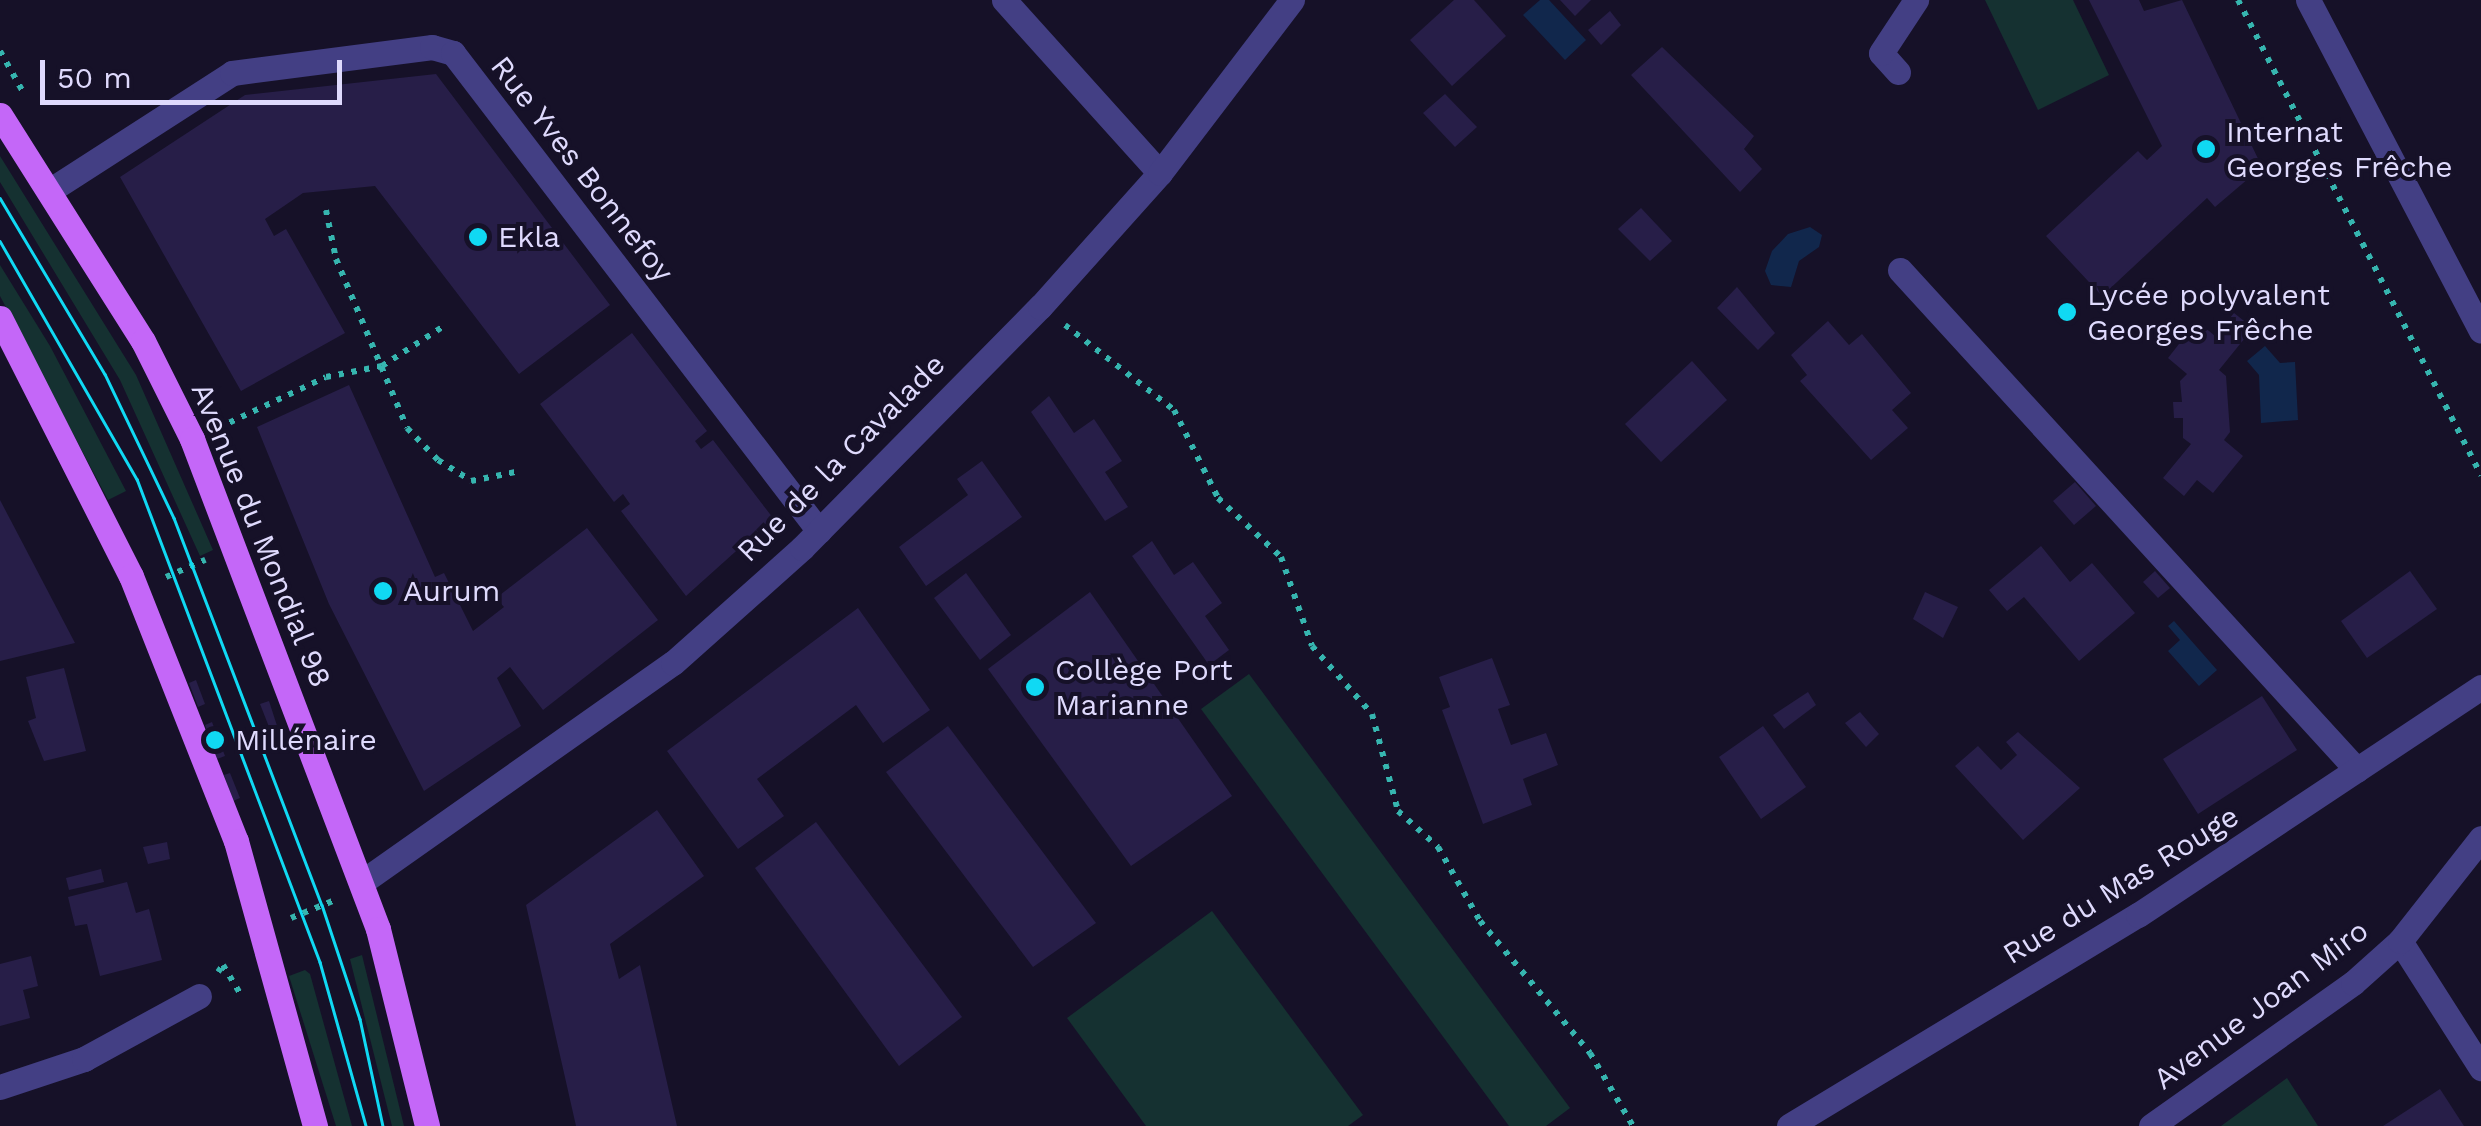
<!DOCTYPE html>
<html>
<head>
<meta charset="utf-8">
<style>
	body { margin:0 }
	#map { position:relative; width:2481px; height:1126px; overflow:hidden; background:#161128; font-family:"Work Sans",sans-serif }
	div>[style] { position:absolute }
	.green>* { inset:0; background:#153131 }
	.water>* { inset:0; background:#11274c }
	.building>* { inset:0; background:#271e48 }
	.path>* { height:6px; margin-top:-3px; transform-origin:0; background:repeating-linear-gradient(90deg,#36b5af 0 5px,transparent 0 13px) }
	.minor>* { height:25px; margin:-12.5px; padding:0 12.5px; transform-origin:12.5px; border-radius:12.5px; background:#433f84 }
	.major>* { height:25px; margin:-12.5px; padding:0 12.5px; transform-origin:12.5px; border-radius:12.5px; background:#c467f8 }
	.tram>* { height:2.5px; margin:-1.25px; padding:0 1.25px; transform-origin:1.25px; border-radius:1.25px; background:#10d9f3 }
	.dots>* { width:28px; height:28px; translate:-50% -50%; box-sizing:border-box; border:5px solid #161128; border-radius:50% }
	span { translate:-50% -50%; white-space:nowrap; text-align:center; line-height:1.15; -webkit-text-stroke:8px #161128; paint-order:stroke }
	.poi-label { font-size:30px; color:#dfdafd }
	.left { translate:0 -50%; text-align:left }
	.street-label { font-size:30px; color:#dfdafd }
	.scale { position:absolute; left:40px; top:60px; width:302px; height:45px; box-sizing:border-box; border:5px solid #dfdafd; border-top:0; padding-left:12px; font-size:30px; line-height:35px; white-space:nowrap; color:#dfdafd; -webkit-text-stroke:8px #161128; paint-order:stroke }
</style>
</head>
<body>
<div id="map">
	<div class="green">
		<i style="clip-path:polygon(1985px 0,2073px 0,2109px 75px,2038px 110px)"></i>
		<i style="clip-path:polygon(0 156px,136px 375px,213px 550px,200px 556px,120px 380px,0 182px)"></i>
		<i style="clip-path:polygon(0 265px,50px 346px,126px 491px,108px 500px,0 296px)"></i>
		<i style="clip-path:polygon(1249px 674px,1570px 1108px,1546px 1126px,1509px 1126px,1201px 709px)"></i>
		<i style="clip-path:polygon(1212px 911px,1363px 1115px,1348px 1126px,1146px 1126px,1067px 1018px)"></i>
		<i style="clip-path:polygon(362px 955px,404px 1126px,392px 1126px,350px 959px)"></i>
		<i style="clip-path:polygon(305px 970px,310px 974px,352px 1126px,336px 1126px,289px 976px)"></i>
		<i style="clip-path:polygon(2287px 1078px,2318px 1126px,2221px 1126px)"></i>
	</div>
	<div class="water">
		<i style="clip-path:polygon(1540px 0,1549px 0,1586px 40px,1565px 60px,1523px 15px)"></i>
		<i style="clip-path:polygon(1810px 227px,1822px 235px,1819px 247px,1799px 261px,1791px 287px,1771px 285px,1765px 271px,1772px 251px,1788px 234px)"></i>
		<i style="clip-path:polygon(2265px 346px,2280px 363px,2295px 362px,2298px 420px,2261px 423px,2259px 375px,2247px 361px)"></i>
		<i style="clip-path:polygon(2174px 621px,2217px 670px,2199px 686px,2168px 651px,2180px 640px,2168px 626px)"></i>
	</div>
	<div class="building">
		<i style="clip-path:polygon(1454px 0,1474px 0,1506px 36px,1452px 86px,1410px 40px)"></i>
		<i style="clip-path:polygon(1560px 0,1591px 0,1575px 16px)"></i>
		<i style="clip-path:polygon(2089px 0,2139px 0,2144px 11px,2182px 0,2262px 167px,2215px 207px,2207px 198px,2102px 296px,2046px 236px,2138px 151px,2147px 160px,2162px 146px)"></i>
		<i style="clip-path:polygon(1610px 11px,1621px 25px,1601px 45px,1588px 30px)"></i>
		<i style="clip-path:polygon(1662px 47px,1754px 136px,1744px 149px,1762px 169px,1740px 192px,1631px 75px)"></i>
		<i style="clip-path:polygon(436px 74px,610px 305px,519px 374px,375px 186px,303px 193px,265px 219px,274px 236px,286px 229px,345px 333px,241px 391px,120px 177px,245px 95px)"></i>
		<i style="clip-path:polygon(1445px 94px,1477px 127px,1455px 147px,1423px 113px)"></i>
		<i style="clip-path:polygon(1641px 208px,1672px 241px,1650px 261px,1618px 229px)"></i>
		<i style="clip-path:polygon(1737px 287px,1775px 333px,1758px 350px,1717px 308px)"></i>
		<i style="clip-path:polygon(2234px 313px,2253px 328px,2219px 370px,2226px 376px,2230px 432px,2224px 440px,2243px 456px,2213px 493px,2197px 480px,2184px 496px,2163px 478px,2191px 444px,2183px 438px,2183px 418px,2174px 418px,2173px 402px,2182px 402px,2180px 381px,2187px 374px,2168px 358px,2197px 321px,2215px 336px)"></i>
		<i style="clip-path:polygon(1828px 321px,1849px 345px,1862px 334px,1911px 393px,1892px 410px,1908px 428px,1871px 460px,1800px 381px,1807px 375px,1791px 355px)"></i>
		<i style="clip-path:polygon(632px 333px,707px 431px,695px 441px,701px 449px,713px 440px,773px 518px,686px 596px,621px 511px,630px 504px,623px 494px,614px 502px,540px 404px)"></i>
		<i style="clip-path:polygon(1692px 361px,1727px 400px,1661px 462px,1625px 424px)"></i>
		<i style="clip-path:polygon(349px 385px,435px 577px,444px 573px,473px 631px,504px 607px,496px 598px,587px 528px,658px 620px,543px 710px,510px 667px,497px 678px,521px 726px,424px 791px,329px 604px,257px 427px)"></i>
		<i style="clip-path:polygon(1049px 396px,1074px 433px,1094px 419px,1122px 461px,1105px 472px,1128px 507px,1105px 521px,1031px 412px)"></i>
		<i style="clip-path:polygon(982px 461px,1022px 517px,926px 586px,899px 547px,968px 495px,957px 479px)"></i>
		<i style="clip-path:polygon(2075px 482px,2096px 506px,2074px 525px,2053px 501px)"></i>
		<i style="clip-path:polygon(0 500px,75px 643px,0 661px)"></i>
		<i style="clip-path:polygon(1152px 541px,1174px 575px,1193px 562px,1222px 603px,1205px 616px,1229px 650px,1209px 665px,1132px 556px)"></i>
		<i style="clip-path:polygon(2041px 546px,2070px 582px,2092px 563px,2135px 613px,2079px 661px,2024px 597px,2007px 611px,1989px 590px)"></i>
		<i style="clip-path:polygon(2155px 571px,2170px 588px,2158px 598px,2143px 582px)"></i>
		<i style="clip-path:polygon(2410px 571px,2437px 609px,2367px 658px,2341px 621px)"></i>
		<i style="clip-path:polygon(966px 573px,1011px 635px,980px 660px,934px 598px)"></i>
		<i style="clip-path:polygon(1090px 592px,1232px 796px,1131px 866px,988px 669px)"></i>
		<i style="clip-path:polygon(1925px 592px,1958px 607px,1943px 638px,1913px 619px)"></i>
		<i style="clip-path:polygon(858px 608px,930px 710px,883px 743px,856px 705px,757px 779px,784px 816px,738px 849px,667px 751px)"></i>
		<i style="clip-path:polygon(1492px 658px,1510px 705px,1498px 709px,1511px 745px,1546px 733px,1558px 765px,1523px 779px,1532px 805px,1483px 824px,1442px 710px,1450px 707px,1439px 677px)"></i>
		<i style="clip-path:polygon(64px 668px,86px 751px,44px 761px,28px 721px,36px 718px,26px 677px)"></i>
		<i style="clip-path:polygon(196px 680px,205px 704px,198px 707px,189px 683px)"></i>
		<i style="clip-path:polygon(1808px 692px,1816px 705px,1784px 729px,1773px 715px)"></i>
		<i style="clip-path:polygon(2262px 696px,2297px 750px,2198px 814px,2163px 759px)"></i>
		<i style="clip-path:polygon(269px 701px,280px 735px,273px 737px,260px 704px)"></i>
		<i style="clip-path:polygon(1860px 712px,1879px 734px,1866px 747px,1845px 723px)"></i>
		<i style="clip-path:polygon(212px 722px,225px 756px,217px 759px,205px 725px)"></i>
		<i style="clip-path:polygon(948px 726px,1096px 923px,1033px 967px,886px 772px)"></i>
		<i style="clip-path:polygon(1763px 726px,1806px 787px,1761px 819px,1719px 757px)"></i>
		<i style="clip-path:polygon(2018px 732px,2080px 788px,2023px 840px,1955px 766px,1978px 746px,2001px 770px,2017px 755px,2006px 742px)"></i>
		<i style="clip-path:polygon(230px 773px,240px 798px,233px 801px,224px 775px)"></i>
		<i style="clip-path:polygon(657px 810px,704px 876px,610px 944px,619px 979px,640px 965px,677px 1126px,576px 1126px,526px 905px)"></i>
		<i style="clip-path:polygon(816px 822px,962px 1017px,899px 1066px,755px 868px)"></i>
		<i style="clip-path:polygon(167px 842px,170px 859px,148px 864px,143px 847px)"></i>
		<i style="clip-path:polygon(101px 869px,104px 882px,69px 890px,66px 878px)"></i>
		<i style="clip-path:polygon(127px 882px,136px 913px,149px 909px,162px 960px,100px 976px,87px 924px,75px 926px,68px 897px)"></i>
		<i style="clip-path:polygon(31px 956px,38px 986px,23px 990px,30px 1018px,0 1026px,0 964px)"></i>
		<i style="clip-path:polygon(2440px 1089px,2464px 1126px,2383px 1126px)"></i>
	</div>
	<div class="path">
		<i style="left:2238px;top:0;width:534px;rotate:62.91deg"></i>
		<i style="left:0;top:51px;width:45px;rotate:60.6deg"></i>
		<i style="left:326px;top:210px;width:50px;rotate:78.5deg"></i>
		<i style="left:336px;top:259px;width:183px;rotate:67.2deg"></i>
		<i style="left:407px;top:428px;width:45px;rotate:45.9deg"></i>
		<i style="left:438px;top:460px;width:39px;rotate:32deg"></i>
		<i style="left:471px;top:481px;width:50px;rotate:-11.5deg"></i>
		<i style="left:1065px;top:325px;width:138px;rotate:37.9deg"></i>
		<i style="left:1174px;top:410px;width:98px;rotate:63.4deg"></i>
		<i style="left:1218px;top:498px;width:86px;rotate:43.1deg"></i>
		<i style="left:1281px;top:557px;width:94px;rotate:70.8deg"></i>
		<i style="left:1312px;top:646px;width:91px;rotate:48.6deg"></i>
		<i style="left:1372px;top:714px;width:100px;rotate:75deg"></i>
		<i style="left:1398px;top:811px;width:54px;rotate:42deg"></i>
		<i style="left:1438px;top:847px;width:85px;rotate:60.4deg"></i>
		<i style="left:1480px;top:921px;width:172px;rotate:50.2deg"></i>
		<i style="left:1590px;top:1053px;width:85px;rotate:59.5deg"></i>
		<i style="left:218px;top:428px;width:119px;rotate:-25.3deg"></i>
		<i style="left:326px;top:377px;width:57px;rotate:-11.1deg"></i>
		<i style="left:382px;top:366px;width:77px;rotate:-32.9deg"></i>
		<i style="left:166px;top:577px;width:43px;rotate:-23.6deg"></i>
		<i style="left:291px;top:918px;width:48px;rotate:-22.2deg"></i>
		<i style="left:218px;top:972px;width:9px;rotate:-54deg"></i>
		<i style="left:223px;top:965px;width:37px;rotate:59deg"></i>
	</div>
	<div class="minor">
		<i style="left:1004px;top:0;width:233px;rotate:48deg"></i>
		<i style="left:2308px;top:0;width:373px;rotate:62.4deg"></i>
		<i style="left:1898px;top:72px;width:25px;rotate:-132deg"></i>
		<i style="left:1881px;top:53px;width:64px;rotate:-56.6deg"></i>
		<i style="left:49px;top:191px;width:218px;rotate:-32.8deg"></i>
		<i style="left:232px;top:73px;width:202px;rotate:-7.4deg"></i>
		<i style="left:432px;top:47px;width:22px;rotate:16deg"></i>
		<i style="left:453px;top:53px;width:602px;rotate:52.56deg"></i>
		<i style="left:1900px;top:270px;width:677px;rotate:47.57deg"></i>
		<i style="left:362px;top:882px;width:380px;rotate:-35.2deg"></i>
		<i style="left:673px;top:663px;width:173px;rotate:-41.7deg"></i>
		<i style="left:802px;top:548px;width:339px;rotate:-45.4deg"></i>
		<i style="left:1040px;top:307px;width:180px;rotate:-48.2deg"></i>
		<i style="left:1160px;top:173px;width:218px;rotate:-52.7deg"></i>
		<i style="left:2400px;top:941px;width:151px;rotate:57.5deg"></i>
		<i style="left:0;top:1087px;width:89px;rotate:-18.4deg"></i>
		<i style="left:84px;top:1059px;width:131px;rotate:-28.7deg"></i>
		<i style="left:1789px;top:1126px;width:408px;rotate:-31.2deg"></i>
		<i style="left:2138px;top:915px;width:412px;rotate:-33.6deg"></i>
		<i style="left:2151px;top:1126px;width:247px;rotate:-35.3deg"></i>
		<i style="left:2353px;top:983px;width:63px;rotate:-41.8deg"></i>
		<i style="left:2400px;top:941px;width:131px;rotate:-51.8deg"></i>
	</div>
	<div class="major">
		<i style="left:0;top:115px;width:267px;rotate:57.7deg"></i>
		<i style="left:143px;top:341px;width:110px;rotate:63.4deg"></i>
		<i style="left:192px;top:439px;width:524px;rotate:69.21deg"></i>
		<i style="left:378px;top:929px;width:203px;rotate:76deg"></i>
		<i style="left:0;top:318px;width:289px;rotate:63.1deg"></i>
		<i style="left:131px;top:576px;width:285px;rotate:68.4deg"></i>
		<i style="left:236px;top:841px;width:296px;rotate:74.5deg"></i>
	</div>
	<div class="tram">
		<i style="left:0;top:198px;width:205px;rotate:59.2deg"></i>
		<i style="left:105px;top:374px;width:160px;rotate:64.4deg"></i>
		<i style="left:174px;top:518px;width:414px;rotate:69.1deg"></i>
		<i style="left:322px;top:905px;width:120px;rotate:71.6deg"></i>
		<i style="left:360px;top:1019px;width:109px;rotate:77.9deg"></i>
		<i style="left:0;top:241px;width:275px;rotate:60.1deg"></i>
		<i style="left:137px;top:479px;width:517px;rotate:69.25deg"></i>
		<i style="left:320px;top:962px;width:170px;rotate:74.3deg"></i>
	</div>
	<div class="dots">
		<i style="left:2206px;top:149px;background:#10d9f3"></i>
		<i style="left:478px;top:237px;background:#10d9f3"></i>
		<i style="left:2067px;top:312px;background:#10d9f3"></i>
		<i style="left:383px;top:591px;background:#10d9f3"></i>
		<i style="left:1035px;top:687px;background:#10d9f3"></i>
		<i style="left:215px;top:740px;background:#10d9f3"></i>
	</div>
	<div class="poi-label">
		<span class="left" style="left:2226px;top:149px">Internat<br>Georges Frêche</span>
		<span class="left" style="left:498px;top:237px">Ekla</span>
		<span class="left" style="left:2087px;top:312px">Lycée polyvalent<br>Georges Frêche</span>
		<span class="left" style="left:403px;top:591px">Aurum</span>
		<span class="left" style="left:1055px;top:687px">Collège Port<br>Marianne</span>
		<span class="left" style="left:235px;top:740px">Millénaire</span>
	</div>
	<div class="street-label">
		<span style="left:582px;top:169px;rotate:52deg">Rue Yves Bonnefoy</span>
		<span style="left:841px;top:458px;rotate:-45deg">Rue de la Cavalade</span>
		<span style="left:261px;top:535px;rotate:68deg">Avenue du Mondial 98</span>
		<span style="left:2121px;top:885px;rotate:-32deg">Rue du Mas Rouge</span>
		<span style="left:2261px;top:1005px;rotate:-37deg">Avenue Joan Miro</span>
	</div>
	<div class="scale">50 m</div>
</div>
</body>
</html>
